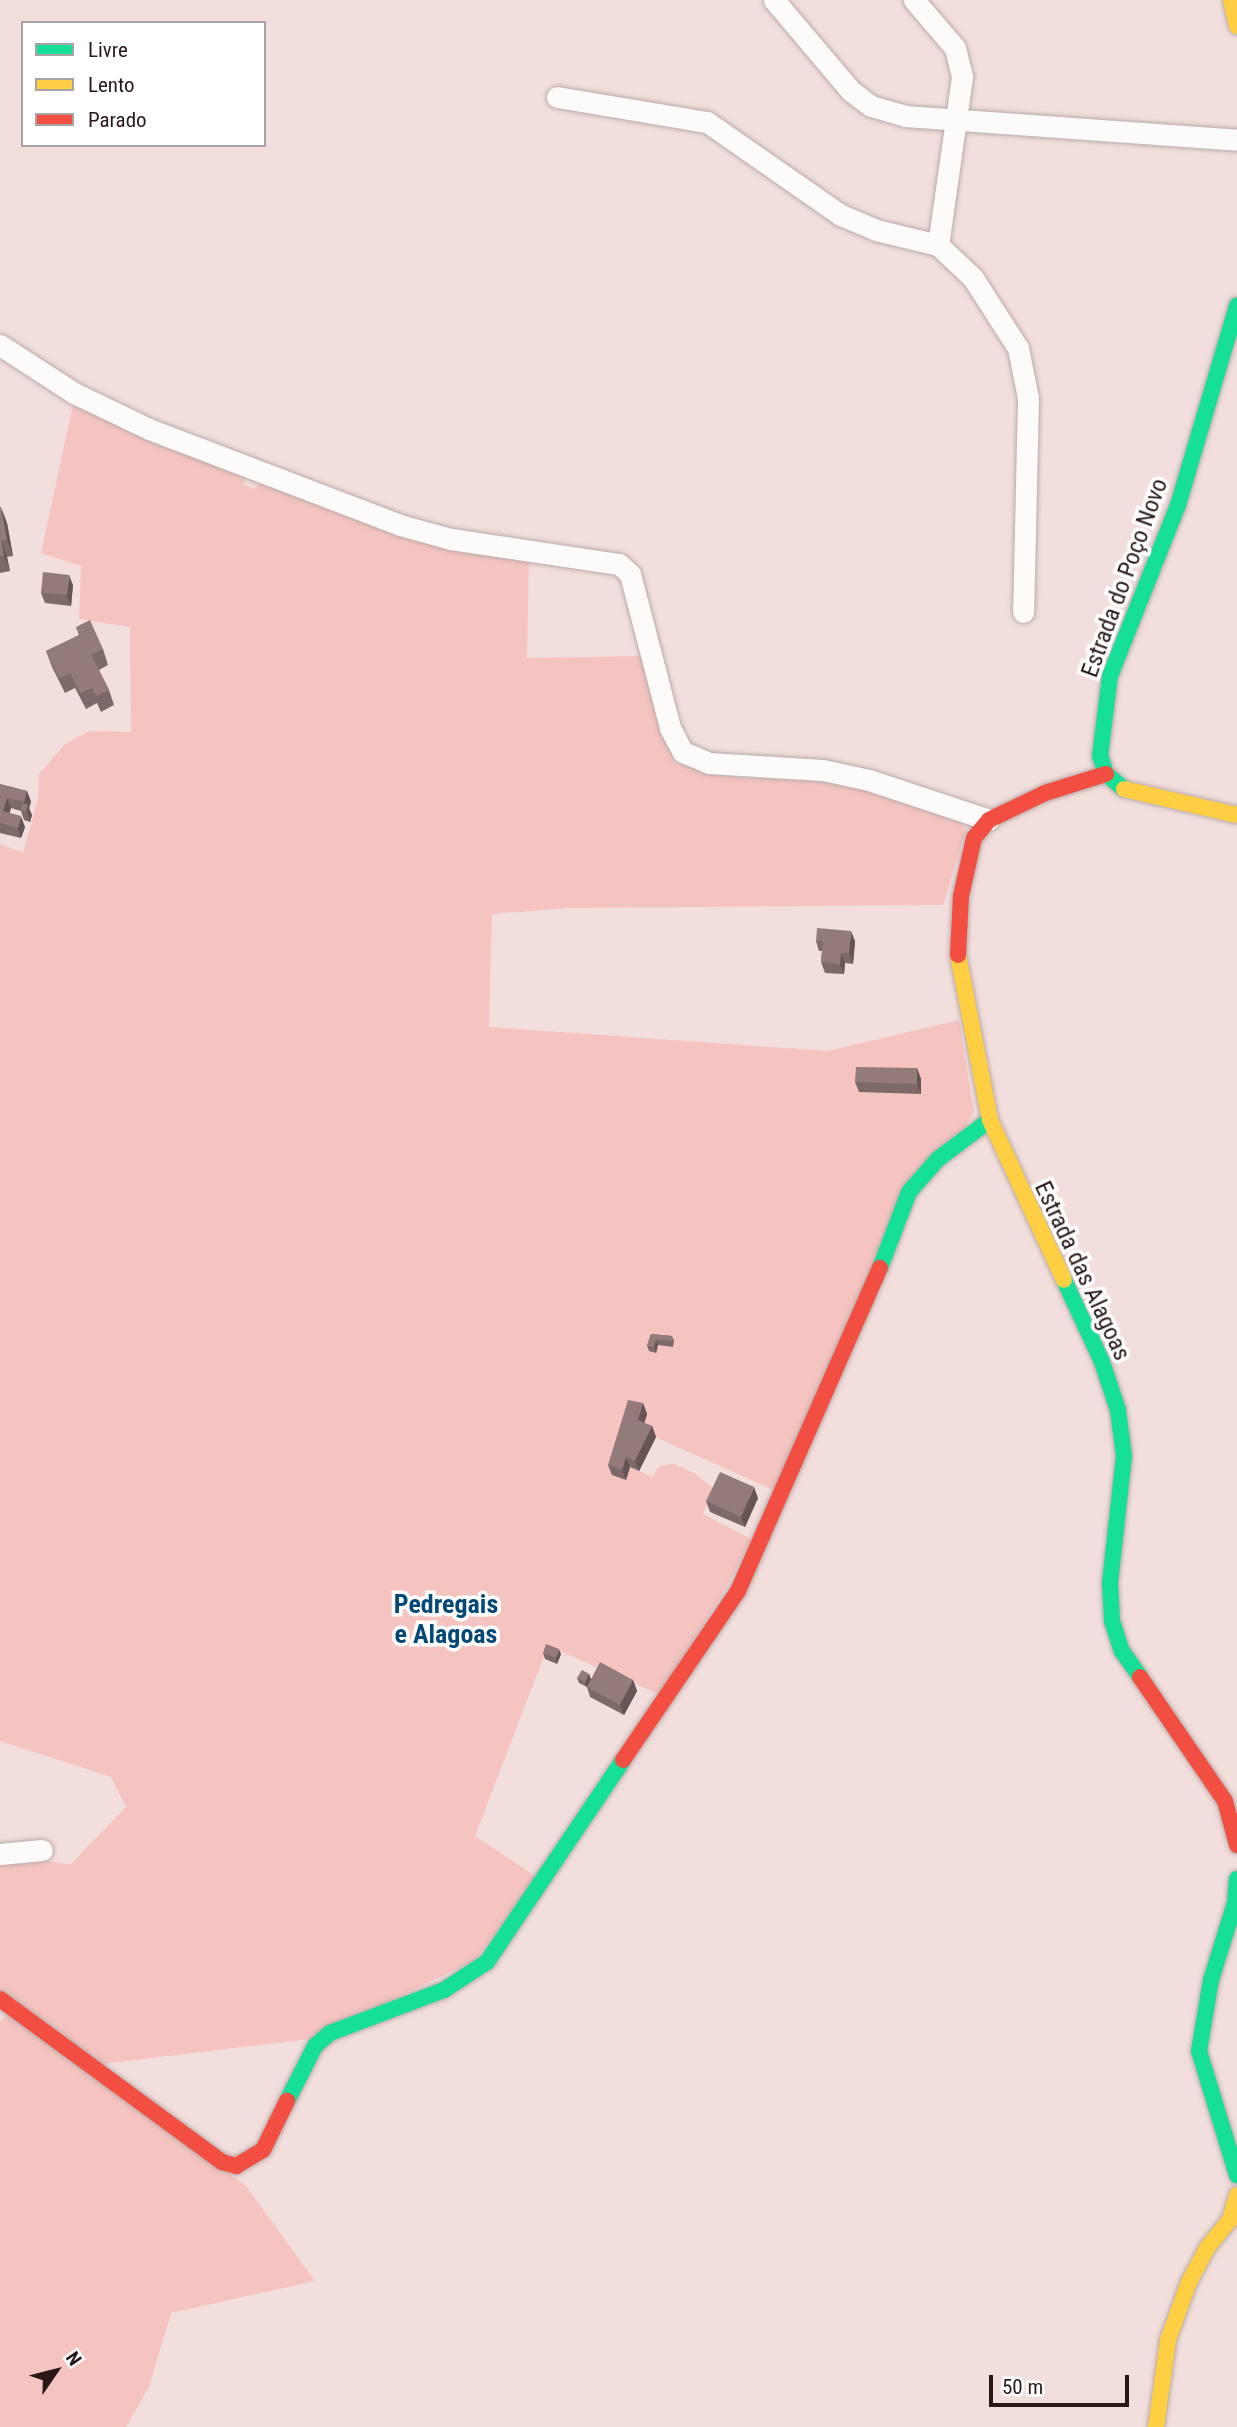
<!DOCTYPE html>
<html>
<head>
<meta charset="utf-8">
<style>
	body { margin:0 }
	#map { position:relative; width:1237px; height:2427px; overflow:hidden; background:#f2dfdd; font-family:"Roboto Condensed",sans-serif }
	div>[style] { position:absolute }
	.green>* { inset:0; background:#f5c4c0 }
	.roads { filter:drop-shadow(0 0 2px #baaba9) drop-shadow(0 0 2px #baaba9) }
	.street>* { height:21px; margin:-10.5px; padding:0 10.5px; transform-origin:10.5px; border-radius:10.5px; background:#fdfafa }
	.fast>* { height:16px; margin:-8px; padding:0 8px; transform-origin:8px; border-radius:8px; background:#16e098 }
	.slow>* { height:16px; margin:-8px; padding:0 8px; transform-origin:8px; border-radius:8px; background:#ffcf43 }
	.jam>* { height:16px; margin:-8px; padding:0 8px; transform-origin:8px; border-radius:8px; background:#f24e42 }
	.wall>* { inset:0; background:#7e696a }
	.shaded-wall>* { inset:0; background:#675556 }
	.building>* { inset:0; background:#937a7b }
	span { translate:-50% -50%; white-space:nowrap; text-align:center; line-height:1.15; -webkit-text-stroke:7px #fff; paint-order:stroke }
	.street-label { font-size:24px; color:#281918 }
	.neighbourhood-label { font-size:26px; color:#034877; font-weight:700 }
	.legend { position:absolute; left:21px; top:21px; width:245px; height:126px; box-sizing:border-box; background:#fff; border:2px solid #a9a3a3; margin:0; padding:9px 12px; list-style:none; font-size:21px; color:#281918 }
	.legend li { display:flex; align-items:center; gap:14px; height:35px }
	.legend b { width:35px; border:2px solid #a9a3a3 }
	.north { position:absolute; left:21px; top:2336px; width:70px; height:70px; -webkit-text-stroke:5px #fff; paint-order:stroke; rotate:55deg; font-size:19px; font-weight:700; line-height:28px; text-align:center; color:#281918 }
	.north::after { content:''; display:block; margin:auto; width:24px; height:32px; background:#281918; clip-path:polygon(50% 0,100% 100%,50% 72%,0 100%) }
	.scale { position:absolute; left:989px; top:2375px; width:140px; height:32px; box-sizing:border-box; border:4px solid #281918; border-top:0; padding-left:9px; font-size:21px; line-height:24px; white-space:nowrap; color:#281918; -webkit-text-stroke:5px #fff; paint-order:stroke }
</style>
</head>
<body>
<div id="map">
	<div class="green">
		<i style="clip-path:polygon(73px 405px,246px 476px,243px 484px,254px 489px,260px 483px,529px 559px,527px 658px,645px 656px,674px 763px,741px 778px,841px 782px,961px 823px,966px 830px,943px 905px,569px 908px,492px 914px,489px 1027px,828px 1051px,959px 1020px,974px 1112px,965px 1127px,937px 1149px,776px 1491px,642px 1431px,630px 1467px,653px 1477px,659px 1466px,674px 1464px,694px 1473px,714px 1489px,703px 1514px,751px 1539px,725px 1590px,659px 1694px,548px 1646px,475px 1836px,538px 1878px,475px 1960px,311px 2039px,101px 2064px,0 1991px,0 1859px,24px 1856px,70px 1865px,126px 1807px,111px 1777px,0 1741px,0 844px,23px 853px,38px 799px,39px 774px,65px 744px,90px 731px,131px 732px,130px 627px,79px 619px,81px 566px,41px 553px)"></i>
		<i style="clip-path:polygon(10px 2012px,246px 2186px,315px 2281px,171px 2313px,149px 2387px,126px 2427px,0 2427px,0 2022px)"></i>
	</div>
	<div class="roads">
		<div class="street">
			<i style="left:774px;top:0;width:119px;rotate:49.8deg"></i>
			<i style="left:851px;top:91px;width:25px;rotate:37deg"></i>
			<i style="left:871px;top:106px;width:35px;rotate:16deg"></i>
			<i style="left:905px;top:116px;width:333px;rotate:4.1deg"></i>
			<i style="left:914px;top:0;width:63px;rotate:49.5deg"></i>
			<i style="left:955px;top:48px;width:30px;rotate:76deg"></i>
			<i style="left:962px;top:77px;width:170px;rotate:98.1deg"></i>
			<i style="left:557px;top:97px;width:152px;rotate:9.5deg"></i>
			<i style="left:707px;top:122px;width:163px;rotate:34.8deg"></i>
			<i style="left:841px;top:215px;width:38px;rotate:23deg"></i>
			<i style="left:876px;top:230px;width:64px;rotate:13.6deg"></i>
			<i style="left:938px;top:245px;width:48px;rotate:43.3deg"></i>
			<i style="left:973px;top:278px;width:83px;rotate:57.3deg"></i>
			<i style="left:1018px;top:348px;width:51px;rotate:78.7deg"></i>
			<i style="left:1028px;top:398px;width:214px;rotate:91.3deg"></i>
			<i style="left:0;top:345px;width:88px;rotate:33deg"></i>
			<i style="left:74px;top:393px;width:83px;rotate:25.6deg"></i>
			<i style="left:149px;top:429px;width:269px;rotate:20.9deg"></i>
			<i style="left:400px;top:525px;width:53px;rotate:15.4deg"></i>
			<i style="left:451px;top:539px;width:170px;rotate:8.5deg"></i>
			<i style="left:619px;top:564px;width:15px;rotate:42deg"></i>
			<i style="left:630px;top:574px;width:159px;rotate:75.4deg"></i>
			<i style="left:670px;top:728px;width:27px;rotate:62deg"></i>
			<i style="left:683px;top:752px;width:28px;rotate:23deg"></i>
			<i style="left:709px;top:763px;width:114px;rotate:3.5deg"></i>
			<i style="left:823px;top:770px;width:47px;rotate:12.3deg"></i>
			<i style="left:869px;top:780px;width:126px;rotate:18.4deg"></i>
			<i style="left:0;top:1854px;width:42px;rotate:-5.4deg"></i>
		</div>
		<div class="fast">
			<i style="left:1124px;top:789px;width:23px;rotate:-140deg"></i>
			<i style="left:1106px;top:774px;width:19px;rotate:-108deg"></i>
			<i style="left:1100px;top:756px;width:81px;rotate:-82.9deg"></i>
			<i style="left:1110px;top:676px;width:184px;rotate:-68.3deg"></i>
			<i style="left:1178px;top:505px;width:208px;rotate:-73.5deg"></i>
			<i style="left:880px;top:1268px;width:81px;rotate:-69.1deg"></i>
			<i style="left:909px;top:1192px;width:44px;rotate:-48.7deg"></i>
			<i style="left:938px;top:1159px;width:65px;rotate:-36.9deg"></i>
			<i style="left:1064px;top:1280px;width:90px;rotate:65.1deg"></i>
			<i style="left:1102px;top:1362px;width:51px;rotate:71.6deg"></i>
			<i style="left:1118px;top:1410px;width:46px;rotate:82.6deg"></i>
			<i style="left:1124px;top:1456px;width:128px;rotate:96.3deg"></i>
			<i style="left:1110px;top:1583px;width:38px;rotate:87deg"></i>
			<i style="left:1112px;top:1621px;width:32px;rotate:72deg"></i>
			<i style="left:1122px;top:1651px;width:32px;rotate:55deg"></i>
			<i style="left:1237px;top:1879px;width:24px;rotate:95deg"></i>
			<i style="left:1235px;top:1903px;width:81px;rotate:107.3deg"></i>
			<i style="left:1211px;top:1980px;width:72px;rotate:99.6deg"></i>
			<i style="left:1199px;top:2051px;width:130px;rotate:73deg"></i>
			<i style="left:287px;top:2101px;width:62px;rotate:-63deg"></i>
			<i style="left:315px;top:2046px;width:20px;rotate:-41deg"></i>
			<i style="left:330px;top:2033px;width:122px;rotate:-20.7deg"></i>
			<i style="left:444px;top:1990px;width:51px;rotate:-33.1deg"></i>
			<i style="left:487px;top:1962px;width:244px;rotate:-56deg"></i>
		</div>
		<div class="slow">
			<i style="left:1231px;top:0;width:27px;rotate:77deg"></i>
			<i style="left:1124px;top:789px;width:116px;rotate:13deg"></i>
			<i style="left:958px;top:955px;width:168px;rotate:79deg"></i>
			<i style="left:990px;top:1120px;width:176px;rotate:65.2deg"></i>
			<i style="left:1156px;top:2427px;width:88px;rotate:-82.1deg"></i>
			<i style="left:1168px;top:2340px;width:62px;rotate:-70.1deg"></i>
			<i style="left:1189px;top:2282px;width:38px;rotate:-62deg"></i>
			<i style="left:1207px;top:2248px;width:36px;rotate:-51deg"></i>
			<i style="left:1230px;top:2220px;width:26px;rotate:-74deg"></i>
		</div>
		<div class="jam">
			<i style="left:958px;top:955px;width:59px;rotate:-87.1deg"></i>
			<i style="left:961px;top:896px;width:59px;rotate:-77.4deg"></i>
			<i style="left:974px;top:838px;width:23px;rotate:-50deg"></i>
			<i style="left:989px;top:820px;width:62px;rotate:-25.7deg"></i>
			<i style="left:1045px;top:793px;width:64px;rotate:-17.3deg"></i>
			<i style="left:1140px;top:1677px;width:150px;rotate:55.6deg"></i>
			<i style="left:1225px;top:1801px;width:46px;rotate:74.7deg"></i>
			<i style="left:623px;top:1760px;width:204px;rotate:-55.8deg"></i>
			<i style="left:738px;top:1591px;width:353px;rotate:-66.3deg"></i>
			<i style="left:0;top:1999px;width:275px;rotate:36.3deg"></i>
			<i style="left:222px;top:2162px;width:15px;rotate:16deg"></i>
			<i style="left:236px;top:2166px;width:31px;rotate:-31deg"></i>
			<i style="left:263px;top:2150px;width:55px;rotate:-63.9deg"></i>
		</div>
	</div>
	<div class="wall">
		<i style="clip-path:polygon(0 507px,7px 523px,13px 556px,7px 557px,10px 571px,0 573px)"></i>
		<i style="clip-path:polygon(73px 585px,71px 606px,45px 603px,41px 593px)"></i>
		<i style="clip-path:polygon(76px 627px,103px 649px,108px 665px,99px 670px,109px 690px,114px 705px,101px 712px,97px 703px,86px 709px,75px 688px,65px 693px,52px 667px,46px 651px,79px 635px)"></i>
		<i style="clip-path:polygon(0 784px,27px 791px,31px 802px,29px 808px,32px 815px,30px 822px,24px 820px,21px 811px,11px 808px,9px 813px,25px 827px,21px 838px,0 833px)"></i>
		<i style="clip-path:polygon(816px 941px,855px 941px,853px 964px,845px 963px,844px 974px,825px 973px,821px 962px,822px 951px,819px 951px)"></i>
		<i style="clip-path:polygon(917px 1068px,921px 1079px,921px 1094px,859px 1092px,855px 1082px)"></i>
		<i style="clip-path:polygon(651px 1334px,672px 1336px,674px 1341px,673px 1347px,658px 1345px,656px 1353px,649px 1351px,647px 1346px)"></i>
		<i style="clip-path:polygon(643px 1403px,647px 1414px,644px 1423px,652px 1426px,656px 1437px,639px 1471px,630px 1467px,626px 1480px,612px 1475px,608px 1465px)"></i>
		<i style="clip-path:polygon(758px 1498px,745px 1527px,710px 1512px,706px 1501px)"></i>
		<i style="clip-path:polygon(543px 1653px,561px 1654px,557px 1664px,545px 1659px)"></i>
		<i style="clip-path:polygon(589px 1674px,591px 1679px,633px 1680px,637px 1691px,624px 1715px,590px 1697px,587px 1687px,579px 1683px,577px 1678px)"></i>
	</div>
	<div class="shaded-wall">
		<i style="clip-path:polygon(1px 507px,7px 523px,13px 556px,7px 540px)"></i>
		<i style="clip-path:polygon(1px 541px,7px 557px,10px 571px,4px 555px)"></i>
		<i style="clip-path:polygon(69px 575px,73px 585px,71px 606px,67px 595px)"></i>
		<i style="clip-path:polygon(27px 791px,31px 802px,29px 808px,32px 815px,30px 822px,24px 802px)"></i>
		<i style="clip-path:polygon(7px 798px,11px 808px,7px 822px,3px 811px)"></i>
		<i style="clip-path:polygon(21px 816px,25px 827px,21px 838px,18px 828px)"></i>
		<i style="clip-path:polygon(851px 931px,855px 941px,853px 964px,849px 953px)"></i>
		<i style="clip-path:polygon(841px 953px,845px 963px,844px 974px,840px 964px)"></i>
		<i style="clip-path:polygon(917px 1068px,921px 1079px,921px 1094px,917px 1084px)"></i>
		<i style="clip-path:polygon(656px 1340px,658px 1345px,656px 1353px,654px 1347px)"></i>
		<i style="clip-path:polygon(643px 1403px,647px 1414px,642px 1431px,638px 1420px)"></i>
		<i style="clip-path:polygon(652px 1426px,656px 1437px,639px 1471px,635px 1461px)"></i>
		<i style="clip-path:polygon(626px 1457px,630px 1467px,626px 1480px,622px 1470px)"></i>
		<i style="clip-path:polygon(754px 1487px,758px 1498px,745px 1527px,741px 1517px)"></i>
		<i style="clip-path:polygon(559px 1649px,561px 1654px,557px 1664px,556px 1658px)"></i>
		<i style="clip-path:polygon(589px 1674px,591px 1680px,587px 1688px,585px 1682px)"></i>
		<i style="clip-path:polygon(633px 1680px,637px 1691px,624px 1715px,620px 1705px)"></i>
	</div>
	<div class="building">
		<i style="clip-path:polygon(0 507px,1px 507px,7px 540px,1px 541px,4px 555px,0 556px)"></i>
		<i style="clip-path:polygon(43px 572px,69px 575px,67px 595px,41px 593px)"></i>
		<i style="clip-path:polygon(90px 620px,103px 649px,91px 655px,109px 690px,96px 696px,92px 688px,80px 693px,70px 673px,59px 678px,46px 651px,80px 635px,76px 627px)"></i>
		<i style="clip-path:polygon(0 784px,27px 791px,24px 802px,7px 798px,3px 811px,21px 816px,18px 828px,0 823px)"></i>
		<i style="clip-path:polygon(23px 803px,28px 805px,26px 811px,21px 810px)"></i>
		<i style="clip-path:polygon(817px 928px,851px 931px,849px 953px,841px 953px,840px 964px,821px 962px,823px 941px,816px 941px)"></i>
		<i style="clip-path:polygon(856px 1067px,917px 1068px,917px 1084px,855px 1082px)"></i>
		<i style="clip-path:polygon(651px 1334px,672px 1336px,672px 1341px,656px 1340px,654px 1347px,647px 1346px)"></i>
		<i style="clip-path:polygon(628px 1400px,643px 1403px,638px 1420px,652px 1426px,635px 1461px,626px 1457px,622px 1470px,608px 1465px)"></i>
		<i style="clip-path:polygon(720px 1472px,754px 1487px,741px 1517px,706px 1501px)"></i>
		<i style="clip-path:polygon(546px 1644px,559px 1649px,556px 1658px,543px 1653px)"></i>
		<i style="clip-path:polygon(600px 1662px,633px 1680px,620px 1705px,587px 1687px)"></i>
		<i style="clip-path:polygon(582px 1670px,589px 1674px,585px 1682px,577px 1678px)"></i>
	</div>
	<div class="street-label">
		<span style="left:1125px;top:578px;rotate:-70deg">Estrada do Poço Novo</span>
		<span style="left:1082px;top:1271px;rotate:65deg">Estrada das Alagoas</span>
	</div>
	<div class="neighbourhood-label">
		<span style="left:446px;top:1620px">Pedregais<br>e Alagoas</span>
	</div>
	<ul class="legend">
	<li><b style="height:9px;background:#16e098"></b>Livre</li>
	<li><b style="height:9px;background:#ffcf43"></b>Lento</li>
	<li><b style="height:9px;background:#f24e42"></b>Parado</li>
	</ul>
	<div class="north">N</div>
	<div class="scale">50 m</div>
</div>
</body>
</html>
